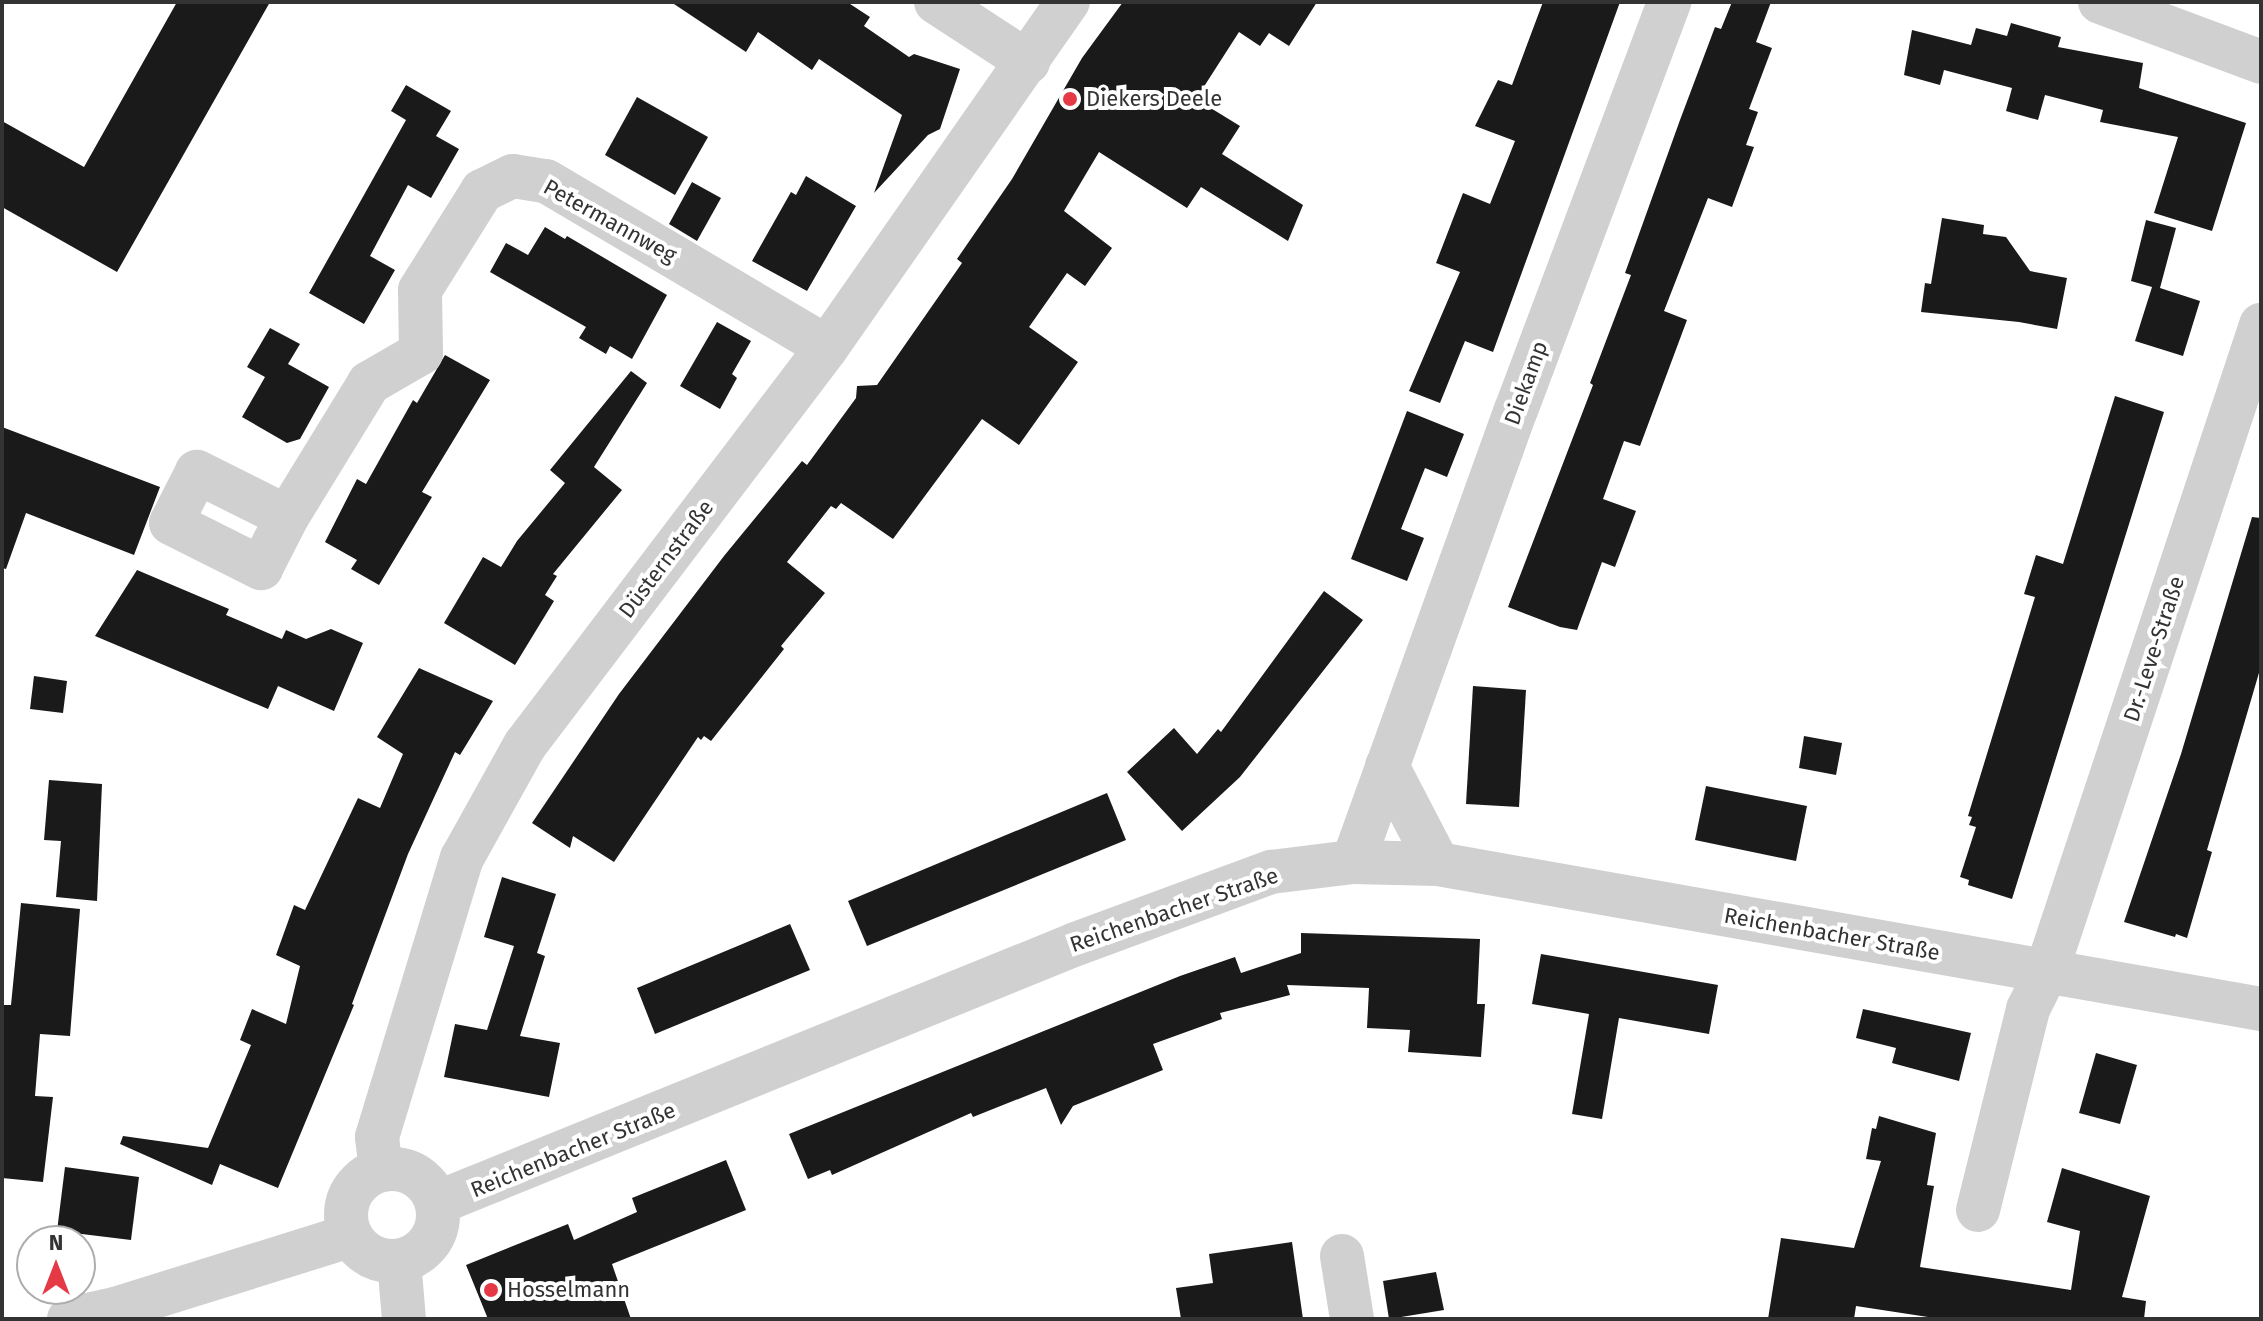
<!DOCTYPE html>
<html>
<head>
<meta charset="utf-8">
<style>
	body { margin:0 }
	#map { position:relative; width:2263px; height:1321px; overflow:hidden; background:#fff; font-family:"Fira Sans",sans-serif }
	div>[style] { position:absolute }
	.building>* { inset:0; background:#1a1a1a }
	.minor>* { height:44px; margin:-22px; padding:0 22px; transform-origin:22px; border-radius:22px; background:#d0d0d0 }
	.tertiary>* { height:44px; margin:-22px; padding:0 22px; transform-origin:22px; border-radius:22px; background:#d0d0d0 }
	.tertiary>.ring { margin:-22px; padding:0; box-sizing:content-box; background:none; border:44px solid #d0d0d0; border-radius:50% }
	.dots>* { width:22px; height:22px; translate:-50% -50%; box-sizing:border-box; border:4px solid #fff; border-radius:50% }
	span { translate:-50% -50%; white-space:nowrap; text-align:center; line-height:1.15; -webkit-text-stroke:8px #fff; paint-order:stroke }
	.poi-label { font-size:22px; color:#333 }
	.left { translate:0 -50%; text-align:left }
	.street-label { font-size:22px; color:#333 }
	.frame { position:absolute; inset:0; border:4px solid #333; pointer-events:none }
	.north { position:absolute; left:16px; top:1225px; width:80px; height:80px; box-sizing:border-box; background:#fff; border:2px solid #adadad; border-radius:50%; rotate:0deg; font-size:22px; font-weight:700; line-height:32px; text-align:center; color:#333 }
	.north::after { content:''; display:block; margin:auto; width:28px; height:36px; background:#e63946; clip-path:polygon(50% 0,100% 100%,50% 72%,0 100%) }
</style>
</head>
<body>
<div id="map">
	<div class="building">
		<i style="clip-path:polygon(177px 2px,270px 2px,117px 272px,2px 207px,2px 121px,84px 167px)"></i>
		<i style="clip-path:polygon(671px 2px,847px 2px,870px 17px,864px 26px,909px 57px,914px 54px,960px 69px,940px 129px,928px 135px,874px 193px,902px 115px,819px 59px,812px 70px,758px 32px,746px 52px)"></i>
		<i style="clip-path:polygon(1123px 2px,1317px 2px,1289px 46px,1269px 33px,1260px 46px,1239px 32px,1196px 99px,1240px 126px,1222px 154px,1303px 205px,1288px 241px,1201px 187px,1187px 208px,1099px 152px,1064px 211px,1112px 248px,1085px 286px,1067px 273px,1029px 327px,1078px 362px,1019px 445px,982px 419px,893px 539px,841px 503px,836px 509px,831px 506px,787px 562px,825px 593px,781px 646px,784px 649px,711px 741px,704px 736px,701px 740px,698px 737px,614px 862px,573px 836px,570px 848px,532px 823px,619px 694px,724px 556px,802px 461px,807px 465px,856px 398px,857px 386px,877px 385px,962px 263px,957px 259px,1012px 179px,1082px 58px)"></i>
		<i style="clip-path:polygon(1543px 2px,1620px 2px,1493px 352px,1465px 341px,1440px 403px,1409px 391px,1460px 272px,1436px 263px,1463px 193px,1490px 204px,1515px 141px,1475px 126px,1498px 80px,1512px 85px)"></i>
		<i style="clip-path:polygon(1732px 2px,1771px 2px,1756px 42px,1772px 48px,1749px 109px,1758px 112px,1746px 145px,1754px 147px,1732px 207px,1708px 198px,1664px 311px,1687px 320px,1640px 446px,1624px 441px,1603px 499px,1636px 511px,1615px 567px,1602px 562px,1577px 630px,1560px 627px,1508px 607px,1593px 385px,1590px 383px,1631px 275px,1625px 273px,1680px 120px,1715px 27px,1721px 29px)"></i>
		<i style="clip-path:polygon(2011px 23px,2061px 37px,2058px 47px,2143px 63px,2139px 88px,2246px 123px,2212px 231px,2154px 213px,2178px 137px,2100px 122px,2103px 110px,2045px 95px,2038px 120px,2006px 111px,2012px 88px,1944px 70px,1940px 85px,1904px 75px,1912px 30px,1971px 45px,1976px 28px,2007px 36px)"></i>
		<i style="clip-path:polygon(406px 85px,451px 111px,436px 136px,459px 149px,431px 198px,408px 185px,370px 256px,395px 270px,364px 324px,309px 293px,406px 120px,391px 111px)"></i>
		<i style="clip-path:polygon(637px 97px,708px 137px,675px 195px,605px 155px)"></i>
		<i style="clip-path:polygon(806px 176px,856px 206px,807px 291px,752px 261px,791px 192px,796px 195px)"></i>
		<i style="clip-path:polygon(692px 182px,721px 198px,697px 241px,669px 224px)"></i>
		<i style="clip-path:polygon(1942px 218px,1984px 225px,1983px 234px,2006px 237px,2030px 271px,2067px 278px,2057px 329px,2019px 322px,1921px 312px,1925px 283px,1931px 284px)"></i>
		<i style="clip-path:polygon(2146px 220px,2176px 228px,2160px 288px,2200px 301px,2183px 356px,2135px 341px,2152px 287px,2131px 281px)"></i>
		<i style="clip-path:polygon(545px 227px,565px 239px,567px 236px,667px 295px,632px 359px,610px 346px,606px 354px,579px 338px,586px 327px,490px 272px,506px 243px,528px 255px)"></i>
		<i style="clip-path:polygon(717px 322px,751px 341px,732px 374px,737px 378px,720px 409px,680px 386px)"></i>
		<i style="clip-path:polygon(270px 328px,300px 344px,288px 364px,329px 387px,300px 439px,287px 443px,242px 417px,265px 377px,247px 367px)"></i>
		<i style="clip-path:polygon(445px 355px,490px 380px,422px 492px,432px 497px,379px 585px,351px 569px,357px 560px,325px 542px,357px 479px,366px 484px,413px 400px,417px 403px)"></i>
		<i style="clip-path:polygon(631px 371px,647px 383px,594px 467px,622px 490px,553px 574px,557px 576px,545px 595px,554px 601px,515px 665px,444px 623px,483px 557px,501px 567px,517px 541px,565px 483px,550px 470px)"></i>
		<i style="clip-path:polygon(2115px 396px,2164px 412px,2012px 899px,1968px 885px,1969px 880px,1960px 877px,1976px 827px,1969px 825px,1972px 817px,1968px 816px,2035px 597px,2024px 594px,2036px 555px,2063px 564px)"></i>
		<i style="clip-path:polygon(1407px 411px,1464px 434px,1447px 477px,1425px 468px,1401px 529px,1424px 538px,1407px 581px,1351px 559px)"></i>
		<i style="clip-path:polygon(2px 427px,160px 487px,134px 555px,26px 513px,6px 569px,2px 568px)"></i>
		<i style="clip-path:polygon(2252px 517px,2261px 518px,2261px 666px,2207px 850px,2212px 852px,2187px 938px,2176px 934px,2175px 937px,2124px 922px,2181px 754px)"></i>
		<i style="clip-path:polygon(137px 570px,229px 609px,226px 615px,282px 639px,286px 630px,306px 639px,331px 629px,363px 643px,334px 711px,278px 686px,268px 709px,95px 636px)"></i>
		<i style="clip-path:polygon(1324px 591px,1363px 620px,1240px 777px,1182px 831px,1127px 772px,1174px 728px,1197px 754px,1218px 729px,1221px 732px)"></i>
		<i style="clip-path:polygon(419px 668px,493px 701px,460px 755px,455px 752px,408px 854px,352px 1004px,354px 1005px,278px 1188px,220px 1164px,212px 1185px,120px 1144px,123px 1136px,208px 1148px,251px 1045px,240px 1040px,252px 1009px,286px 1024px,300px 966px,276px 955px,294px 905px,305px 910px,358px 798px,380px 808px,403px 754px,377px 737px)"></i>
		<i style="clip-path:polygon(34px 676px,67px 681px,63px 713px,30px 709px)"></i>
		<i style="clip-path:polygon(1473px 686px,1526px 690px,1519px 807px,1466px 804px)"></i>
		<i style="clip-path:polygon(1804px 736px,1842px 743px,1836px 775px,1799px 768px)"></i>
		<i style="clip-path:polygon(49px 780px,102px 784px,97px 901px,56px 897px,61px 841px,44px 840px)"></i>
		<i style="clip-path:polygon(1706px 786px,1807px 806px,1796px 861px,1695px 840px)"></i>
		<i style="clip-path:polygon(1107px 793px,1126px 840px,867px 946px,848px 901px)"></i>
		<i style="clip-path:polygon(502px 877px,556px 894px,537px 953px,545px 956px,520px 1036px,560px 1043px,549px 1097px,444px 1077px,455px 1024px,487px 1030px,514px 946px,484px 937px)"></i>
		<i style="clip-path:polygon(21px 903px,80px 909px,70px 1036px,40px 1034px,35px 1096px,53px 1097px,43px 1182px,2px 1178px,2px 1005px,11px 1005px)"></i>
		<i style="clip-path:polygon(790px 924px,810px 970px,655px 1034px,637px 988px)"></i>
		<i style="clip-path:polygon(1301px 933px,1480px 939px,1477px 1004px,1485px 1004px,1481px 1057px,1408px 1052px,1410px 1030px,1367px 1028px,1369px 988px,1287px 985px,1290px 995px,1220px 1013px,1222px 1019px,1153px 1044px,1163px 1070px,1073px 1106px,1061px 1125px,1046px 1088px,973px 1117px,971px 1113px,832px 1175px,830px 1170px,808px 1179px,789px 1134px,1180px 976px,1235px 957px,1241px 973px,1301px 953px)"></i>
		<i style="clip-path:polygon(1541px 954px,1718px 985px,1709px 1034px,1619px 1018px,1602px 1119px,1572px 1114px,1589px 1014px,1532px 1004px)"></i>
		<i style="clip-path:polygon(1863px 1009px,1971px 1033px,1959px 1081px,1892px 1063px,1896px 1048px,1856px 1038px)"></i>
		<i style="clip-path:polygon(2096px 1053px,2137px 1065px,2120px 1124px,2079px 1113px)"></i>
		<i style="clip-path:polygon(1879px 1116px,1936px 1133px,1927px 1185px,1934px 1186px,1920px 1267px,2071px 1290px,2080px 1231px,2047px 1222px,2062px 1168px,2150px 1196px,2122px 1297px,2146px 1301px,2144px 1319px,1941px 1319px,1856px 1306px,1854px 1319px,1768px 1319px,1781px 1238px,1854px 1248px,1881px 1161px,1866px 1159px,1872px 1128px,1876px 1129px)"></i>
		<i style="clip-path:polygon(726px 1160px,746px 1210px,612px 1264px,631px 1319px,488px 1319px,466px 1265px,568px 1224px,574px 1240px,637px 1212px,632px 1198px)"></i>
		<i style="clip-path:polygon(65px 1167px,139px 1177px,131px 1240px,57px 1231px)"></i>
		<i style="clip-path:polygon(1292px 1242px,1303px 1319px,1181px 1319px,1176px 1288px,1213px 1283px,1209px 1254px)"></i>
		<i style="clip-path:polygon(1436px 1272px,1444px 1310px,1389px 1319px,1383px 1281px)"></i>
	</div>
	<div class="minor">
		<i style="left:936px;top:2px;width:110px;rotate:33.1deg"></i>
		<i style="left:2100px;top:2px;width:172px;rotate:20.4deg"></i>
		<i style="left:287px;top:517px;width:101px;rotate:-153.4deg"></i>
		<i style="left:197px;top:472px;width:57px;rotate:117deg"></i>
		<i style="left:171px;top:523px;width:101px;rotate:26.6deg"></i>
		<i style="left:261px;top:568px;width:57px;rotate:-63deg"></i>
		<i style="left:287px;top:517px;width:157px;rotate:-58.5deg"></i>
		<i style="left:369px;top:383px;width:60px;rotate:-30deg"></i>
		<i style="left:421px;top:353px;width:63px;rotate:-90.9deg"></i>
		<i style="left:420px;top:290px;width:117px;rotate:-57.9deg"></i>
		<i style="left:482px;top:191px;width:34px;rotate:-26deg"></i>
		<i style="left:513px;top:176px;width:33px;rotate:9deg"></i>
		<i style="left:546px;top:181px;width:326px;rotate:30.6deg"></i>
		<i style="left:1387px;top:766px;width:110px;rotate:62.5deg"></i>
		<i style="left:1353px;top:862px;width:480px;rotate:-70.2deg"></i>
		<i style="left:1516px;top:410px;width:436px;rotate:-69.4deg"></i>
		<i style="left:381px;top:1170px;width:33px;rotate:-97deg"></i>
		<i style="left:377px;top:1137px;width:292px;rotate:-73.1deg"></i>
		<i style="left:462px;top:858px;width:129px;rotate:-60.9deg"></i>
		<i style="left:525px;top:745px;width:500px;rotate:-52.8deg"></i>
		<i style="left:827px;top:347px;width:421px;rotate:-55.1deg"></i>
		<i style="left:1978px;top:1210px;width:207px;rotate:-76deg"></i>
		<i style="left:2028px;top:1009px;width:40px;rotate:-63.4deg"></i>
		<i style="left:2046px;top:973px;width:683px;rotate:-71.64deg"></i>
		<i style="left:1342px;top:1256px;width:64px;rotate:81deg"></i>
		<i style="left:399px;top:1261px;width:58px;rotate:85.1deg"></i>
	</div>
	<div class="tertiary">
		<i class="ring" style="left:346px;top:1169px;width:48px;height:48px"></i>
		<i style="left:437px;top:1203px;width:689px;rotate:-22.06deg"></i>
		<i style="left:1076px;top:944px;width:208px;rotate:-20.3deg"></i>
		<i style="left:1271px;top:872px;width:83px;rotate:-7deg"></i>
		<i style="left:1353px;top:862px;width:85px;rotate:1.3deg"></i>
		<i style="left:1438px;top:864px;width:836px;rotate:9.99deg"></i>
		<i style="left:69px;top:1319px;width:47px;rotate:-12.3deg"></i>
		<i style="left:115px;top:1309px;width:246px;rotate:-17.3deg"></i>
	</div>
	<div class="dots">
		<i style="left:1070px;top:99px;background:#e63946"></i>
		<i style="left:491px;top:1290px;background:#e63946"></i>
	</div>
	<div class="poi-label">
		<span class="left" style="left:1086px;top:99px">Diekers Deele</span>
		<span class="left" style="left:507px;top:1290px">Hosselmann</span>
	</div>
	<div class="street-label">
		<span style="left:610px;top:221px;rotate:29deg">Petermannweg</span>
		<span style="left:1526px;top:383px;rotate:-70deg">Diekamp</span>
		<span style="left:666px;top:559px;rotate:-53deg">Düsternstraße</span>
		<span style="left:2154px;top:649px;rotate:-72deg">Dr.-Leve-Straße</span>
		<span style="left:1174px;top:910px;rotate:-19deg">Reichenbacher Straße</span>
		<span style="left:1832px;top:934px;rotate:10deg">Reichenbacher Straße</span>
		<span style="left:573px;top:1150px;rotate:-22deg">Reichenbacher Straße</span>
	</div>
	<div class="frame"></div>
	<div class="north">N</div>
</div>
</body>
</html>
